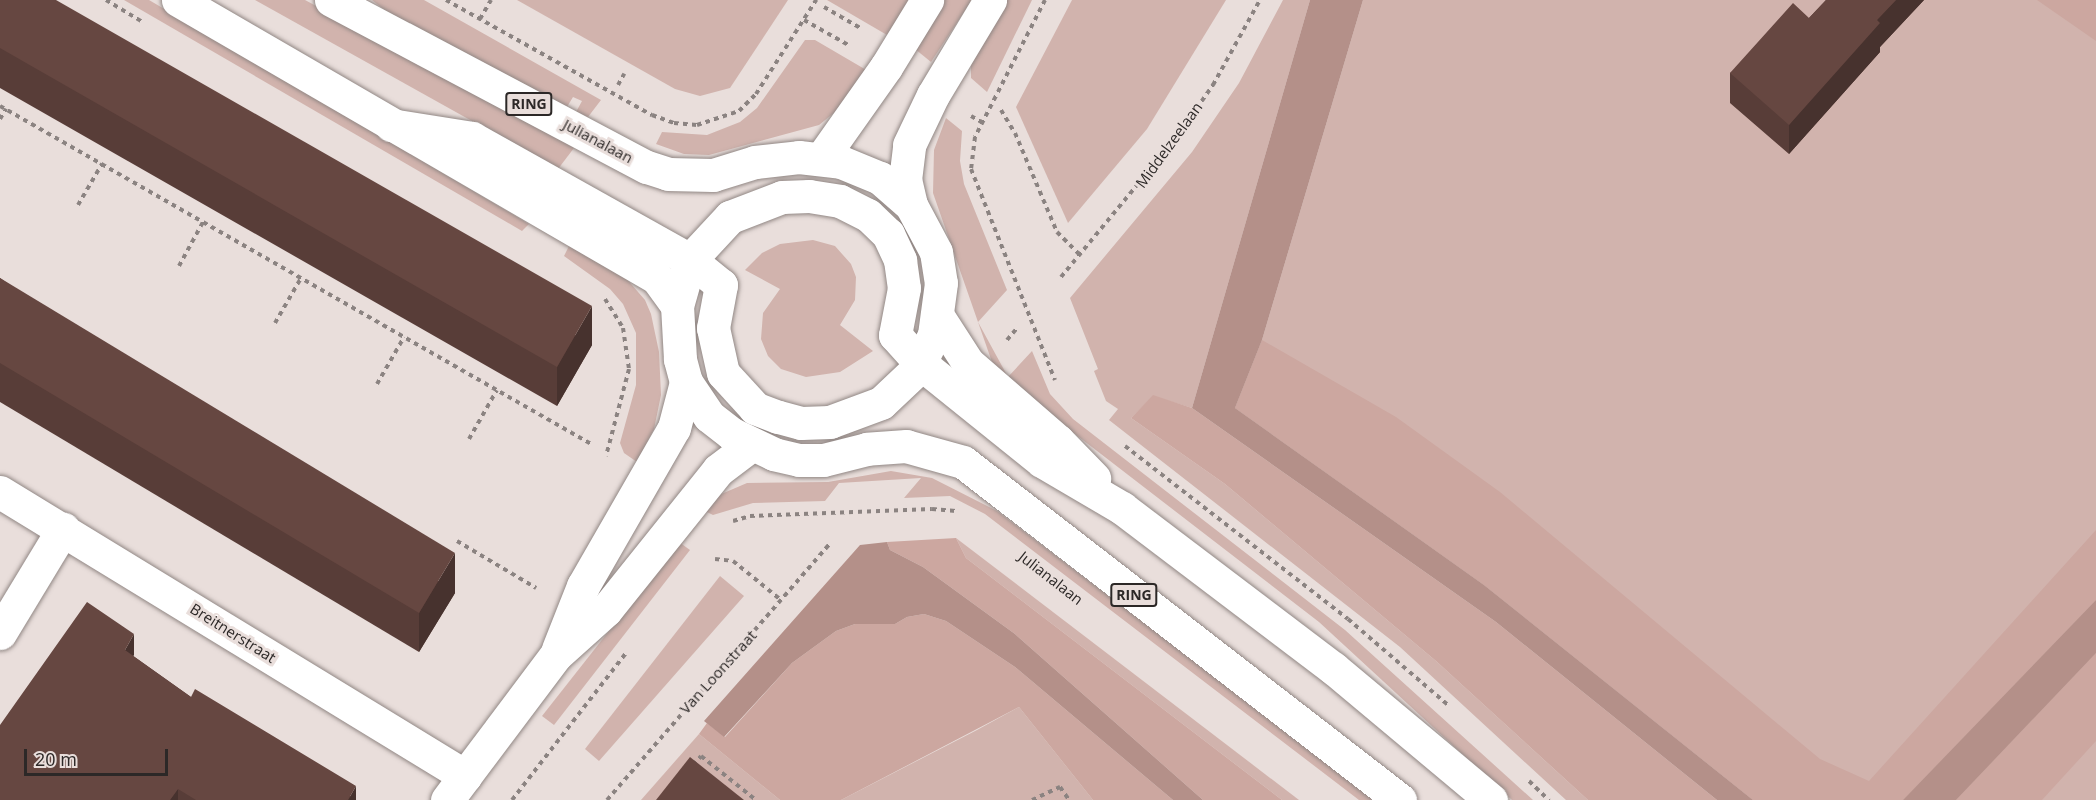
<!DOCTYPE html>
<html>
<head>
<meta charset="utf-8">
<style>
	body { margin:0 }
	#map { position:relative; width:2096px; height:800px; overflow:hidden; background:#e9dedb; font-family:"Open Sans",sans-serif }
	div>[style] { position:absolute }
	.green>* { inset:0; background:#d1b3ad }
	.forest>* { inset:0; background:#cca7a0 }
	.water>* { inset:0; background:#b49089 }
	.path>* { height:4px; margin-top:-2px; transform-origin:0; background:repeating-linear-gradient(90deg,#8b8381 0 4.5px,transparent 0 9px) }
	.roads { filter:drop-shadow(0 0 2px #918784) drop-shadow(0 0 2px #918784) }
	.minor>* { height:33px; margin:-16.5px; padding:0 16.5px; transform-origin:16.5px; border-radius:16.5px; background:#fff }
	.tertiary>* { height:33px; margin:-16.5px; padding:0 16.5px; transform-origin:16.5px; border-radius:16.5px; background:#fff }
	.primary>* { height:33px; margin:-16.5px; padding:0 16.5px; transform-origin:16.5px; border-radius:16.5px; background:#fff }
	.wall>* { inset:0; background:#583d38 }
	.shaded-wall>* { inset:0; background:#47322e }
	.building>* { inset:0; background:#664741 }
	span { translate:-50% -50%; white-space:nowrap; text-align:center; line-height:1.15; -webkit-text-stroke:6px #e9dedb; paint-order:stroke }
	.shield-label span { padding:2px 4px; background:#e9dedb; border:2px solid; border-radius:4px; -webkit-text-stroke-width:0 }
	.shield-label { font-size:14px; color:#2c2827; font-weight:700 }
	.street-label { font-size:15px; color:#2c2827 }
	.scale { position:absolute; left:24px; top:749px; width:144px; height:27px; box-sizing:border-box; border:3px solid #2c2827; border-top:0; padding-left:8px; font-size:18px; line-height:21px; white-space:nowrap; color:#2c2827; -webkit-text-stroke:4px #e9dedb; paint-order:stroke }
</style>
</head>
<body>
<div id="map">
	<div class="green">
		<i style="clip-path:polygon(124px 0,149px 0,529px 224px,522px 231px)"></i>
		<i style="clip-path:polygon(255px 0,305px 0,572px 144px,574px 148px,558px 169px)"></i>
		<i style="clip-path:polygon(372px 0,424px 0,601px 100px,588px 117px,576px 112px,582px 101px,573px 97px,567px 107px,387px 12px)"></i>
		<i style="clip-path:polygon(517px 0,788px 0,730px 88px,700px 96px,675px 89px)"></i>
		<i style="clip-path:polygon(827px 0,913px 0,887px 35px)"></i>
		<i style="clip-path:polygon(944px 0,972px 0,931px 62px,915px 49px)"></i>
		<i style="clip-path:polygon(1005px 0,1032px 0,987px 92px,971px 78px,971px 62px)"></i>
		<i style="clip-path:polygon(1072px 0,1226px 0,1147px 129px,1068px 223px,1016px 107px)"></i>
		<i style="clip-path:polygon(1283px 0,1310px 0,1192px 408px,1153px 396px,1131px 418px,1225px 484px,1436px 661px,1588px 800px,1566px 800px,1400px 647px,1109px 420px,1118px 409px,1106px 401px,1094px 371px,1098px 369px,1070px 298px,1192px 152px,1239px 83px)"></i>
		<i style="clip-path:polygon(1363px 0,2096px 0,2096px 800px,1753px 800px,1484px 585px,1235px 408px,1262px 340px)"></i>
		<i style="clip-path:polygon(805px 40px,815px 40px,868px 71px,840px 108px,819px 125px,709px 155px,684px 154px,656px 144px,662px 132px,707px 135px,740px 122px,757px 108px)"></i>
		<i style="clip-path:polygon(946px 118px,962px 131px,960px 161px,964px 184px,1007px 290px,978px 322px,1008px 377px,1032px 351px,1050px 394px,1073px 419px,1345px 630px,1533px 800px,1512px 800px,1319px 622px,1040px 407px,993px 365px,933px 193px,934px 150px)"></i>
		<i style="clip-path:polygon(813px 240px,835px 246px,851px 264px,856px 277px,855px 300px,840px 325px,873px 351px,840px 372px,806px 377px,781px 369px,768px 356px,761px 339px,763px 313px,780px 289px,745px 270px,762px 253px,780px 244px)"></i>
		<i style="clip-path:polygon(569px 246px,625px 277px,645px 300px,651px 314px,659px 352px,661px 395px,654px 429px,637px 462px,624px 453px,620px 443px,636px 385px,636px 333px,623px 304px,610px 289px,564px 256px)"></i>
		<i style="clip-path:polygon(891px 471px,932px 478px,997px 511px,1377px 800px,1359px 800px,985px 514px,950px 496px,904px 498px,921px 478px,839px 483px,825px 501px,753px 503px,713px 515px,705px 511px,719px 495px,747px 483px,828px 482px)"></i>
		<i style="clip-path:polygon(956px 538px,1299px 800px,1282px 800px,966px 558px)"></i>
		<i style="clip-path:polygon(679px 542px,690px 550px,554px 725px,542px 716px)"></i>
		<i style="clip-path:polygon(720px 576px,744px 596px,599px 761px,585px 749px)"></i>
		<i style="clip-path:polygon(1019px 707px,1093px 800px,841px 800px,977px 730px)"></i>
		<i style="clip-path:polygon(699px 734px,780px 800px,641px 800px)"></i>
	</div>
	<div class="forest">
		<i style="clip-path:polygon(2037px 0,2096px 0,2096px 41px)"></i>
		<i style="clip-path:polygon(1262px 340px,1396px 417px,1500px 492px,1820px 759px,1869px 781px,2096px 530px,2096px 600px,1903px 800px,1753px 800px,1484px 585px,1235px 408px)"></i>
		<i style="clip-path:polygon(1153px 395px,1192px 408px,1496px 622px,1717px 800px,1588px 800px,1436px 661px,1225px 484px,1131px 418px)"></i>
		<i style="clip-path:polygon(956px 538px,966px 558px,1282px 800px,1203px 800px,1015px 634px,923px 567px,890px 550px,887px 542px)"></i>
		<i style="clip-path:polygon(924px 614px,946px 621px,1015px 667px,1173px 800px,1093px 800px,1019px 707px,841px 800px,780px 800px,699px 734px,707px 723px,725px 737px,792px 663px,836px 631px,855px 624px,895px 624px,907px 617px)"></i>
		<i style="clip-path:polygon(2096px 653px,2096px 741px,2042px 800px,1956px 800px)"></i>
	</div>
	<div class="water">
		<i style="clip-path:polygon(1310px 0,1363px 0,1262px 340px,1235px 408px,1484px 585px,1753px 800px,1717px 800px,1496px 622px,1192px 408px)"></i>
		<i style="clip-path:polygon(887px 542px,890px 550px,923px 567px,1015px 634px,1203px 800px,1173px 800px,1015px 667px,946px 621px,924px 614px,907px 617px,895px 624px,855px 624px,836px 631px,792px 663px,724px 737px,704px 721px,860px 545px)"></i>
		<i style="clip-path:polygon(2096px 600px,2096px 653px,1956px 800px,1903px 800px)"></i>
	</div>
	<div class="path">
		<i style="left:106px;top:0;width:41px;rotate:31deg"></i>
		<i style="left:446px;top:0;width:236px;rotate:29.2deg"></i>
		<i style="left:652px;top:115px;width:23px;rotate:20deg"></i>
		<i style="left:674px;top:123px;width:23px;rotate:5deg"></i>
		<i style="left:697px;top:125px;width:44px;rotate:-18.4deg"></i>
		<i style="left:739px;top:111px;width:24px;rotate:-45deg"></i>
		<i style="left:756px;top:94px;width:112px;rotate:-57.4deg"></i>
		<i style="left:1045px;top:0;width:154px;rotate:117.1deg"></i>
		<i style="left:975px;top:137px;width:32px;rotate:97deg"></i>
		<i style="left:971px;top:169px;width:227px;rotate:68.3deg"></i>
		<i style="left:824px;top:7px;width:44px;rotate:30.1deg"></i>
		<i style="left:480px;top:19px;width:22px;rotate:-60deg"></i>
		<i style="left:804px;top:20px;width:53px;rotate:29.5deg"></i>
		<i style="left:618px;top:85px;width:13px;rotate:-61deg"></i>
		<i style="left:0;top:106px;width:683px;rotate:29.76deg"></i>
		<i style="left:1001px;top:110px;width:27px;rotate:59deg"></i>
		<i style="left:1015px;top:133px;width:108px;rotate:67deg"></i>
		<i style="left:1057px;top:232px;width:33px;rotate:45deg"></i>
		<i style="left:971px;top:116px;width:14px;rotate:30deg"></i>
		<i style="left:0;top:119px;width:12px;rotate:-59deg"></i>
		<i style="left:78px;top:205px;width:48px;rotate:-59.7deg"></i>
		<i style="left:179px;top:266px;width:50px;rotate:-61.4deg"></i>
		<i style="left:1061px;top:277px;width:180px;rotate:-50.4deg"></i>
		<i style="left:1176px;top:138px;width:65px;rotate:-55.1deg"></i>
		<i style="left:1213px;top:85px;width:97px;rotate:-61.1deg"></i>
		<i style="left:605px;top:299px;width:34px;rotate:58deg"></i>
		<i style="left:623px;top:328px;width:41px;rotate:81.7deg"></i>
		<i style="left:629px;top:369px;width:90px;rotate:104.8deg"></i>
		<i style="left:275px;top:323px;width:52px;rotate:-60deg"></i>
		<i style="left:1007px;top:340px;width:17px;rotate:-50deg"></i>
		<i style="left:377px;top:384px;width:54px;rotate:-60.1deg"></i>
		<i style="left:469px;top:439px;width:56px;rotate:-60.3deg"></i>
		<i style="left:1125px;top:446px;width:282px;rotate:37.8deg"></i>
		<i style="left:1348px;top:619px;width:133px;rotate:40.7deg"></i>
		<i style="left:733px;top:521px;width:18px;rotate:-16deg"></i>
		<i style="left:750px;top:516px;width:182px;rotate:-2.2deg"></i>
		<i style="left:932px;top:509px;width:24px;rotate:5deg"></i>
		<i style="left:457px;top:541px;width:92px;rotate:30.7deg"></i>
		<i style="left:715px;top:559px;width:18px;rotate:6deg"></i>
		<i style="left:733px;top:561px;width:62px;rotate:39.1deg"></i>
		<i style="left:693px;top:765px;width:12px;rotate:-48deg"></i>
		<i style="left:701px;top:756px;width:70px;rotate:38.7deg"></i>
		<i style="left:1529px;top:781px;width:28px;rotate:44deg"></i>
		<i style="left:512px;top:800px;width:187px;rotate:-52.2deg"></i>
		<i style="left:607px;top:800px;width:338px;rotate:-49deg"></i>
		<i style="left:1032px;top:800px;width:31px;rotate:-25deg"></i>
		<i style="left:1060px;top:787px;width:16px;rotate:55deg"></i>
	</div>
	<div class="roads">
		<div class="minor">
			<i style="left:0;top:633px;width:122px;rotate:-58.8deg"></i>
			<i style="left:447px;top:800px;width:30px;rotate:-53deg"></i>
		</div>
		<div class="tertiary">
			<i style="left:821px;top:159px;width:113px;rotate:-54.8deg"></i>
			<i style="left:886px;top:67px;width:79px;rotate:-58.5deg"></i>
			<i style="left:911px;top:205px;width:26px;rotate:-103deg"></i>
			<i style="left:905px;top:180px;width:35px;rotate:-83deg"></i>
			<i style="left:909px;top:145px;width:55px;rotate:-64.4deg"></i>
			<i style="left:933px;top:95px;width:111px;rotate:-59deg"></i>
			<i style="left:0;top:492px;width:545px;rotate:31.41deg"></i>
			<i style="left:465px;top:776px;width:151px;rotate:-53.1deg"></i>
			<i style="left:556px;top:655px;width:67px;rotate:-42deg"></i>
			<i style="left:606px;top:610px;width:179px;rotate:-51.3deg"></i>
			<i style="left:718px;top:470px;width:41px;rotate:-37.1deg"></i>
			<i style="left:558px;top:649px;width:68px;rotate:-68.4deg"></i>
			<i style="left:583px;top:586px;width:182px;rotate:-60.1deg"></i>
			<i style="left:674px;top:428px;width:48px;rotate:-75.4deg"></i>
		</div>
		<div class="primary">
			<i style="left:178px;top:0;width:554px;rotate:30.13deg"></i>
			<i style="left:657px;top:278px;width:34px;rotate:54deg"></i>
			<i style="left:331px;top:0;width:357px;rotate:27.9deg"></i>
			<i style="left:647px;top:167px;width:22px;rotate:18deg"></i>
			<i style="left:668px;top:174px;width:45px;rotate:1.3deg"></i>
			<i style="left:713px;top:175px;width:44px;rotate:-17.2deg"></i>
			<i style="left:755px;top:162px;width:44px;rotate:-6.5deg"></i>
			<i style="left:799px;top:157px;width:42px;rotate:6.8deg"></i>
			<i style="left:841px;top:162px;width:42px;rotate:22.3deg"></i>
			<i style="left:880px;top:178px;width:41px;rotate:41.1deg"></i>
			<i style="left:911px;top:205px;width:53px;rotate:62deg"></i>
			<i style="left:936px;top:252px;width:31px;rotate:81deg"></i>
			<i style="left:941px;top:283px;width:52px;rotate:97.7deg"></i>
			<i style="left:934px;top:335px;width:39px;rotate:117deg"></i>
			<i style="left:916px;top:370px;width:48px;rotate:136.7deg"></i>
			<i style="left:881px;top:403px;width:54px;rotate:159.6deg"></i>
			<i style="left:830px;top:422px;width:29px;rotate:178deg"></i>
			<i style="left:801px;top:423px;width:24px;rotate:-165deg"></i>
			<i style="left:778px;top:417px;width:25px;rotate:-159deg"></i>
			<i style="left:755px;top:408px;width:47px;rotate:-132.4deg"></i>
			<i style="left:723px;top:373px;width:46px;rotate:-102.5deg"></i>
			<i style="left:713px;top:328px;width:44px;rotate:-79.5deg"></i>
			<i style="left:721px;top:285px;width:40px;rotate:-141deg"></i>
			<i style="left:690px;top:260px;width:250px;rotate:-150.8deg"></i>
			<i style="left:472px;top:138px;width:82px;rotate:-170.9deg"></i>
			<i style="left:937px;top:315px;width:57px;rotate:57.1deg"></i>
			<i style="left:968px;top:363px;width:119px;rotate:40.9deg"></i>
			<i style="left:1058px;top:441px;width:52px;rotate:45.8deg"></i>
			<i style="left:1400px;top:800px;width:552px;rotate:-142.28deg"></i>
			<i style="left:963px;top:462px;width:59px;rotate:-164.3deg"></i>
			<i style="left:906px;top:446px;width:39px;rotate:176deg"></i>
			<i style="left:867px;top:449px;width:45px;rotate:166deg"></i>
			<i style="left:823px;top:460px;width:24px;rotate:180deg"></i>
			<i style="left:799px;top:460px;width:26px;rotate:-167deg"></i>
			<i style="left:774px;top:454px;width:47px;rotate:-154.5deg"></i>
			<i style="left:732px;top:434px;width:29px;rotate:-142deg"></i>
			<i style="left:709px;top:416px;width:41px;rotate:-124.1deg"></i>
			<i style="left:686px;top:382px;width:24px;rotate:-105deg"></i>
			<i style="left:680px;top:359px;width:53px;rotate:-93.2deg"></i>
			<i style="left:677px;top:306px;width:48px;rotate:-74.2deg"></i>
			<i style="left:690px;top:260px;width:59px;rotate:-47.1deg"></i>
			<i style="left:730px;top:217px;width:56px;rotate:-21deg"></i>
			<i style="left:782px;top:197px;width:27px;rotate:-2deg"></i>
			<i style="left:809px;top:196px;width:31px;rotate:9deg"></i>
			<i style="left:840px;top:201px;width:31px;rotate:27deg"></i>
			<i style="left:868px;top:215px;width:28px;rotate:44deg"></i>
			<i style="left:888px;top:234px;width:29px;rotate:65deg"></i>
			<i style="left:900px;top:260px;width:28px;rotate:82deg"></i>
			<i style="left:904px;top:288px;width:48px;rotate:100.8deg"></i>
			<i style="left:895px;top:335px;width:38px;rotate:48deg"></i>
			<i style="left:920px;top:363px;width:156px;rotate:38.8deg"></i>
			<i style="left:1042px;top:461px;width:93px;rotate:30.4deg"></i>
			<i style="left:1122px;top:508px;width:265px;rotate:37.2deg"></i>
			<i style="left:1333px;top:668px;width:206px;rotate:39.9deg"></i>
		</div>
	</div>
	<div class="wall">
		<i style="clip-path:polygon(0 0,592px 345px,557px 406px,0 88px)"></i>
		<i style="clip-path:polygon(1826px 0,1924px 0,1880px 47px,1880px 52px,1789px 154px,1730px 103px,1730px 73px,1809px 18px)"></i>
		<i style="clip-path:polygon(0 278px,455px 593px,419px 652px,0 402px)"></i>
		<i style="clip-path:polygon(134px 655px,133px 656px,191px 697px,356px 800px,0 800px)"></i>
	</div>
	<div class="shaded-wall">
		<i style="clip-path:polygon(1896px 0,1924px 0,1880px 47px,1880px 52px,1789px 154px,1789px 125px,1877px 20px)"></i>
		<i style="clip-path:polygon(592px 306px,592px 345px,557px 406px,557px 367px)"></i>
		<i style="clip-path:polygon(455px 553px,455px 593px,419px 652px,419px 613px)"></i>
		<i style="clip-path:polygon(134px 634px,134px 655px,125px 670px,125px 650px)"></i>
		<i style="clip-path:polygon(356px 786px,356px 800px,348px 800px)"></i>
		<i style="clip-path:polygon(178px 789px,178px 800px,170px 800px)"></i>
	</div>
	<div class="building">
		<i style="clip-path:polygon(0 0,56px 0,592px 306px,557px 367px,0 48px)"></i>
		<i style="clip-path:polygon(1826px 0,1896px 0,1877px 20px,1880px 23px,1789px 125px,1730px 73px,1793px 3px,1809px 18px)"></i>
		<i style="clip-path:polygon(0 278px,455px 553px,419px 613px,0 363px)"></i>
		<i style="clip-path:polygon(87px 602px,134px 634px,125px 650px,191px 697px,195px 689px,356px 786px,348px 800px,196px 800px,178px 789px,170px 800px,0 800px,0 725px)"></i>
		<i style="clip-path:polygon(690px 757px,744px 800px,656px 800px)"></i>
	</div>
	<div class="shield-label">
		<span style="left:529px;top:104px">RING</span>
		<span style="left:1134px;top:595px">RING</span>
	</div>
	<div class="street-label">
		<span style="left:598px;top:141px;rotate:28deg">Julianalaan</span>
		<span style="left:1169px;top:145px;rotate:-54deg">Middelzeelaan</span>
		<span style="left:1051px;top:578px;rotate:38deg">Julianalaan</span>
		<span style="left:233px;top:633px;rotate:32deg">Breitnerstraat</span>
		<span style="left:718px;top:672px;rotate:-48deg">Van Loonstraat</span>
	</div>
	<div class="scale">20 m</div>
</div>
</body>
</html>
